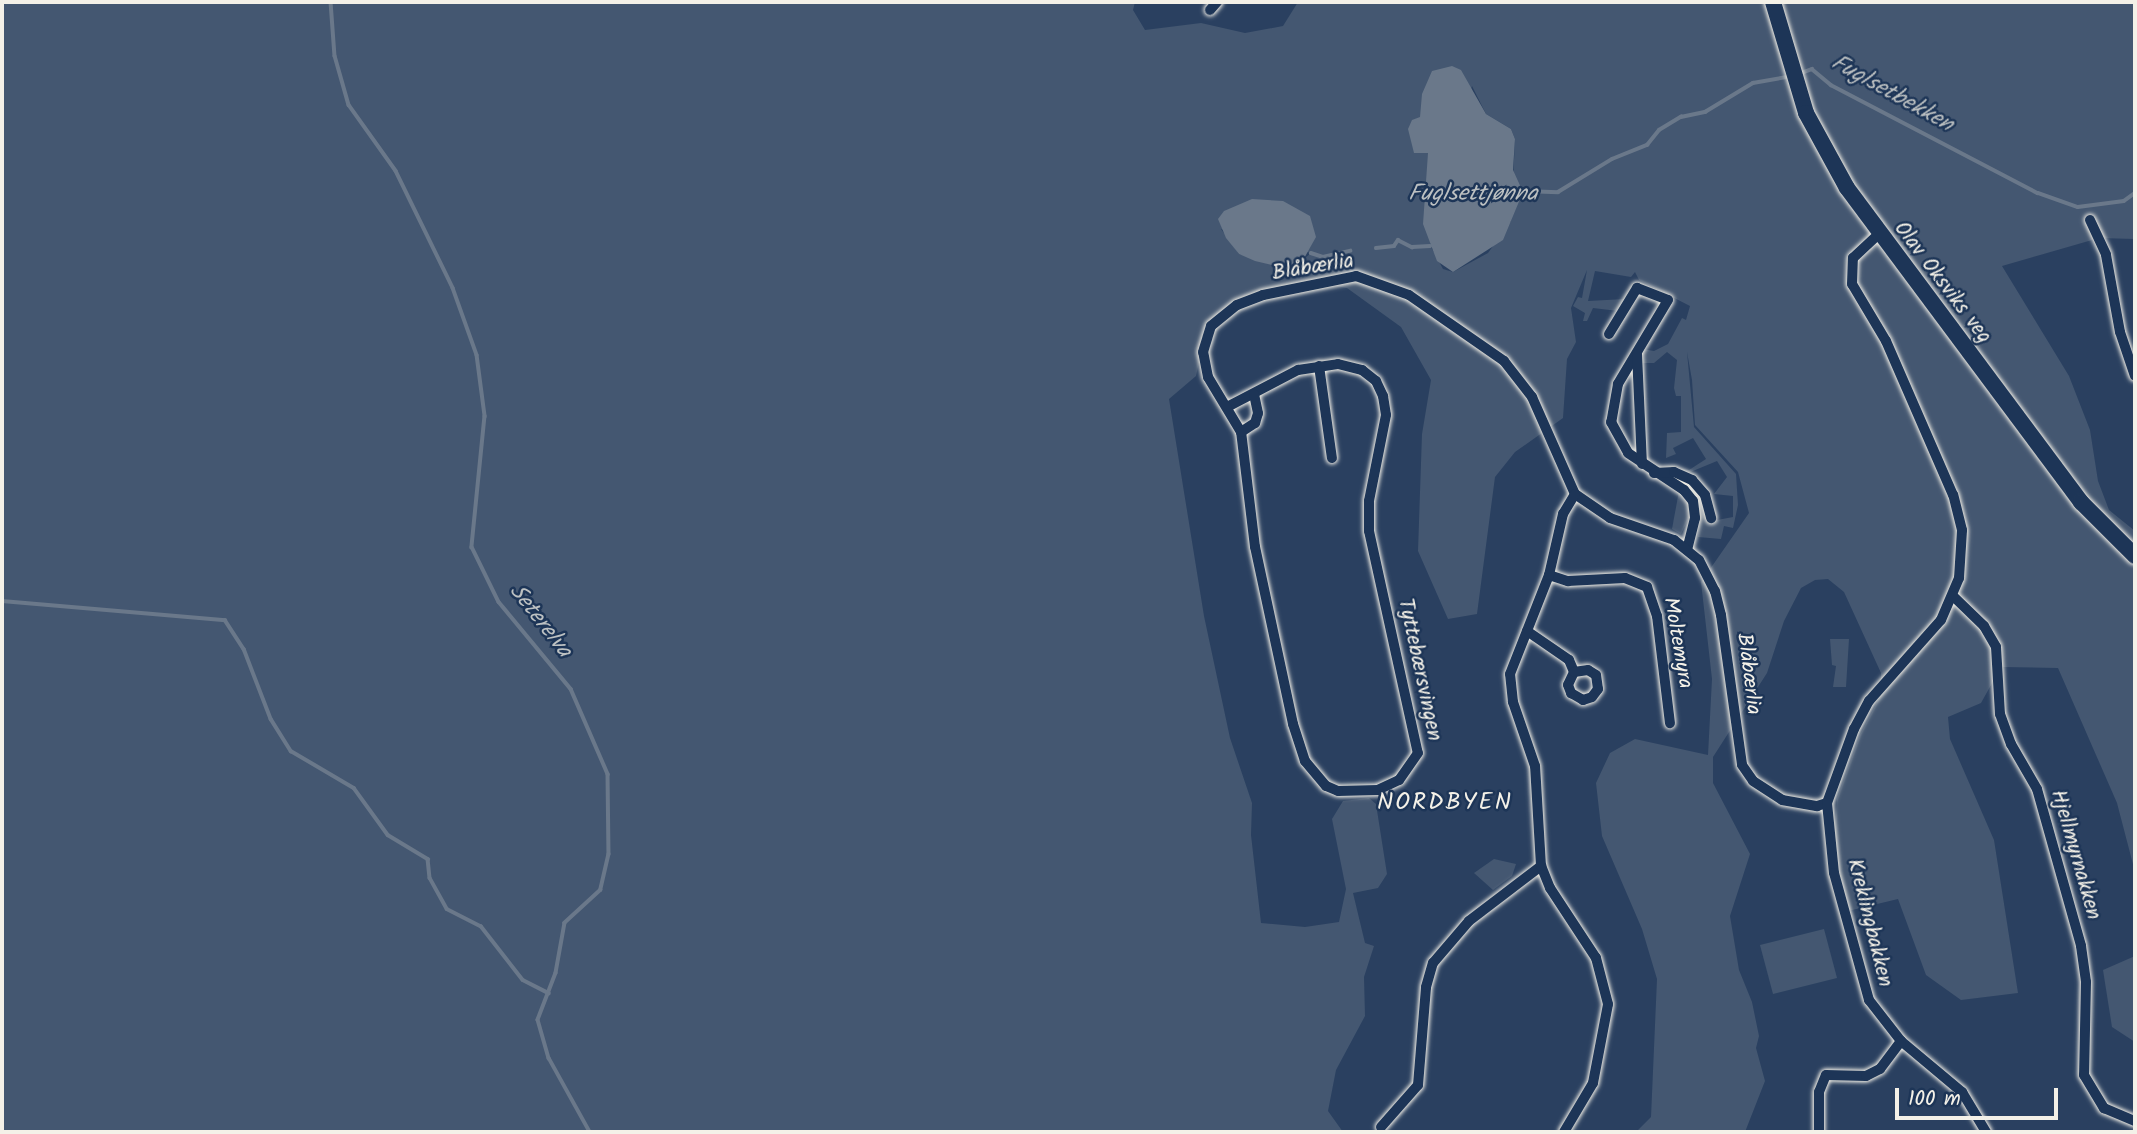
<!DOCTYPE html>
<html>
<head>
<meta charset="utf-8">
<style>
	body { margin:0 }
	#map { position:relative; width:2137px; height:1134px; overflow:hidden; background:#2a4060; font-family:Kalam,sans-serif }
	div>[style] { position:absolute }
	.green>* { inset:0; background:#445771 }
	.water>* { inset:0; background:#6a788a }
	.stream>* { height:3.5px; margin:-1.75px; padding:0 1.75px; transform-origin:1.75px; border-radius:1.75px; background:#6a788a }
	.roads { filter:drop-shadow(0 0 2px #f4f1e8) drop-shadow(0 0 2px #f4f1e8) }
	.street>* { height:10px; margin:-5px; padding:0 5px; transform-origin:5px; border-radius:5px; background:#1d3557 }
	.secondary>* { height:16px; margin:-8px; padding:0 8px; transform-origin:8px; border-radius:8px; background:#1d3557 }
	span { translate:-50% -50%; white-space:nowrap; text-align:center; line-height:1.15; -webkit-text-stroke:5px #1d3557; paint-order:stroke }
	.street-label { font-size:21px; color:#f4f1e8 }
	.water-label { font-size:23px; color:#bdc1c2; font-style:italic }
	.quarter-label { font-size:24px; color:#f4f1e8; letter-spacing:2px }
	.frame { position:absolute; inset:0; border:4px solid #f4f1e8; pointer-events:none }
	.scale { position:absolute; left:1895px; top:1088px; width:163px; height:32px; box-sizing:border-box; border:4px solid #f4f1e8; border-top:0; padding-left:9px; font-size:21px; line-height:24px; white-space:nowrap; color:#f4f1e8; -webkit-text-stroke:5px #1d3557; paint-order:stroke }
</style>
</head>
<body>
<div id="map">
	<div class="green">
		<i style="clip-path:polygon(evenodd,2px 2px,1135px 2px,1133px 10px,1145px 30px,1201px 23px,1245px 33px,1283px 26px,1298px 2px,2135px 2px,2135px 239px,2099px 238px,2002px 266px,2069px 376px,2090px 430px,2098px 481px,2109px 510px,2135px 531px,2135px 872px,2117px 803px,2058px 668px,2001px 667px,1981px 703px,1948px 717px,1950px 739px,1994px 840px,2018px 993px,1961px 1000px,1926px 975px,1898px 899px,1848px 911px,1834px 844px,1837px 799px,1860px 735px,1881px 695px,1881px 673px,1844px 592px,1828px 579px,1815px 580px,1801px 588px,1784px 621px,1767px 673px,1713px 757px,1713px 783px,1750px 854px,1730px 916px,1739px 970px,1752px 1002px,1759px 1036px,1756px 1048px,1765px 1081px,1745px 1132px,1636px 1132px,1651px 1117px,1657px 979px,1642px 929px,1602px 836px,1596px 783px,1610px 753px,1635px 739px,1708px 755px,1712px 679px,1701px 582px,1749px 513px,1738px 472px,1695px 425px,1692px 380px,1687px 352px,1694px 427px,1736px 474px,1738px 505px,1733px 528px,1724px 526px,1721px 539px,1698px 537px,1700px 517px,1668px 475px,1694px 485px,1712px 521px,1733px 517px,1733px 496px,1714px 494px,1727px 477px,1717px 461px,1688px 473px,1680px 469px,1689px 470px,1706px 459px,1693px 438px,1673px 448px,1676px 454px,1666px 458px,1667px 433px,1681px 432px,1681px 396px,1676px 396px,1674px 388px,1677px 360px,1667px 352px,1654px 363px,1642px 363px,1642px 349px,1654px 351px,1668px 344px,1682px 318px,1686px 320px,1690px 306px,1639px 280px,1635px 272px,1631px 277px,1595px 271px,1588px 301px,1625px 299px,1618px 311px,1593px 308px,1587px 321px,1583px 321px,1585px 313px,1573px 306px,1578px 297px,1582px 298px,1587px 270px,1571px 308px,1576px 342px,1567px 359px,1563px 418px,1515px 452px,1495px 477px,1477px 614px,1448px 619px,1418px 551px,1422px 434px,1431px 380px,1401px 327px,1347px 288px,1323px 284px,1264px 294px,1223px 320px,1202px 348px,1196px 376px,1169px 399px,1204px 616px,1230px 738px,1252px 803px,1251px 835px,1261px 923px,1305px 927px,1339px 922px,1346px 889px,1332px 819px,1343px 801px,1369px 798px,1376px 804px,1387px 874px,1378px 888px,1353px 893px,1365px 943px,1374px 946px,1364px 977px,1365px 1016px,1336px 1070px,1328px 1111px,1343px 1132px,2px 1132px,2px 2px,1472px 86px,1486px 114px,1511px 129px,1515px 139px,1511px 221px,1488px 253px,1453px 272px,1443px 269px,1430px 245px,1472px 86px,2px 2px,1221px 229px,1311px 253px,1294px 267px,1239px 254px,1221px 229px)"></i>
		<i style="clip-path:polygon(1679px 491px,1688px 501px,1690px 515px,1681px 534px,1672px 529px)"></i>
		<i style="clip-path:polygon(1830px 639px,1849px 639px,1846px 687px,1833px 687px,1836px 666px,1832px 665px)"></i>
		<i style="clip-path:polygon(1494px 859px,1516px 864px,1512px 876px,1493px 890px,1474px 873px)"></i>
		<i style="clip-path:polygon(1824px 929px,1837px 978px,1773px 994px,1760px 945px)"></i>
		<i style="clip-path:polygon(2135px 956px,2135px 1042px,2112px 1027px,2103px 970px)"></i>
	</div>
	<div class="water">
		<i style="clip-path:polygon(1452px 66px,1461px 70px,1486px 114px,1511px 129px,1515px 139px,1513px 170px,1523px 192px,1503px 240px,1453px 272px,1437px 261px,1423px 224px,1428px 153px,1414px 153px,1408px 129px,1412px 120px,1420px 117px,1422px 94px,1432px 71px)"></i>
		<i style="clip-path:polygon(1252px 199px,1283px 201px,1310px 216px,1316px 237px,1302px 262px,1284px 268px,1255px 261px,1239px 254px,1226px 238px,1218px 219px,1224px 211px)"></i>
	</div>
	<div class="stream">
		<i style="left:331px;top:2px;width:54px;rotate:85.8deg"></i>
		<i style="left:335px;top:56px;width:51px;rotate:74.1deg"></i>
		<i style="left:349px;top:105px;width:81px;rotate:54.5deg"></i>
		<i style="left:396px;top:171px;width:130px;rotate:64deg"></i>
		<i style="left:453px;top:288px;width:71px;rotate:70.3deg"></i>
		<i style="left:477px;top:355px;width:62px;rotate:82.5deg"></i>
		<i style="left:485px;top:416px;width:132px;rotate:95.7deg"></i>
		<i style="left:472px;top:547px;width:61px;rotate:63.9deg"></i>
		<i style="left:499px;top:602px;width:113px;rotate:50.4deg"></i>
		<i style="left:571px;top:689px;width:93px;rotate:66.5deg"></i>
		<i style="left:608px;top:774px;width:80px;rotate:89.3deg"></i>
		<i style="left:609px;top:854px;width:37px;rotate:103deg"></i>
		<i style="left:601px;top:890px;width:49px;rotate:137.5deg"></i>
		<i style="left:565px;top:923px;width:51px;rotate:100.2deg"></i>
		<i style="left:556px;top:973px;width:50px;rotate:111deg"></i>
		<i style="left:538px;top:1020px;width:40px;rotate:74deg"></i>
		<i style="left:549px;top:1058px;width:85px;rotate:61deg"></i>
		<i style="left:1799px;top:74px;width:14px;rotate:-21deg"></i>
		<i style="left:1812px;top:69px;width:25px;rotate:40deg"></i>
		<i style="left:1831px;top:85px;width:233px;rotate:27.6deg"></i>
		<i style="left:2038px;top:193px;width:42px;rotate:19.3deg"></i>
		<i style="left:2078px;top:207px;width:46px;rotate:-7.4deg"></i>
		<i style="left:2124px;top:201px;width:14px;rotate:-36deg"></i>
		<i style="left:1523px;top:191px;width:35px;rotate:2deg"></i>
		<i style="left:1558px;top:192px;width:63px;rotate:-31.4deg"></i>
		<i style="left:1612px;top:159px;width:38px;rotate:-22deg"></i>
		<i style="left:1647px;top:145px;width:19px;rotate:-51deg"></i>
		<i style="left:1659px;top:130px;width:26px;rotate:-31deg"></i>
		<i style="left:1681px;top:117px;width:25px;rotate:-12deg"></i>
		<i style="left:1705px;top:112px;width:56px;rotate:-31.1deg"></i>
		<i style="left:1753px;top:83px;width:39px;rotate:-10deg"></i>
		<i style="left:1376px;top:248px;width:18px;rotate:-6deg"></i>
		<i style="left:1394px;top:246px;width:7px;rotate:-56deg"></i>
		<i style="left:1398px;top:240px;width:16px;rotate:27deg"></i>
		<i style="left:1412px;top:247px;width:18px;rotate:-3deg"></i>
		<i style="left:1311px;top:253px;width:13px;rotate:18deg"></i>
		<i style="left:1323px;top:257px;width:28px;rotate:-13deg"></i>
		<i style="left:2px;top:601px;width:224px;rotate:4.9deg"></i>
		<i style="left:225px;top:620px;width:35px;rotate:57deg"></i>
		<i style="left:244px;top:649px;width:75px;rotate:68.9deg"></i>
		<i style="left:271px;top:719px;width:38px;rotate:58deg"></i>
		<i style="left:291px;top:751px;width:73px;rotate:30.4deg"></i>
		<i style="left:354px;top:788px;width:58px;rotate:54.1deg"></i>
		<i style="left:388px;top:835px;width:47px;rotate:31deg"></i>
		<i style="left:428px;top:859px;width:19px;rotate:84deg"></i>
		<i style="left:430px;top:878px;width:35px;rotate:61deg"></i>
		<i style="left:447px;top:909px;width:38px;rotate:27deg"></i>
		<i style="left:481px;top:926px;width:68px;rotate:52.1deg"></i>
		<i style="left:523px;top:980px;width:29px;rotate:27deg"></i>
	</div>
	<div class="roads">
		<div class="street">
			<i style="left:1210px;top:10px;width:11px;rotate:-49deg"></i>
			<i style="left:2090px;top:220px;width:38px;rotate:65deg"></i>
			<i style="left:2106px;top:255px;width:78px;rotate:79.7deg"></i>
			<i style="left:2120px;top:332px;width:46px;rotate:71.2deg"></i>
			<i style="left:1609px;top:334px;width:54px;rotate:-58.7deg"></i>
			<i style="left:1637px;top:288px;width:33px;rotate:21deg"></i>
			<i style="left:1668px;top:300px;width:98px;rotate:120.8deg"></i>
			<i style="left:1618px;top:384px;width:39px;rotate:100deg"></i>
			<i style="left:1611px;top:422px;width:35px;rotate:61deg"></i>
			<i style="left:1628px;top:453px;width:67px;rotate:33.5deg"></i>
			<i style="left:1684px;top:490px;width:14px;rotate:51deg"></i>
			<i style="left:1693px;top:501px;width:17px;rotate:83deg"></i>
			<i style="left:1695px;top:518px;width:32px;rotate:104deg"></i>
			<i style="left:1637px;top:354px;width:110px;rotate:87.4deg"></i>
			<i style="left:1319px;top:366px;width:93px;rotate:82deg"></i>
			<i style="left:1229px;top:406px;width:78px;rotate:-27.6deg"></i>
			<i style="left:1298px;top:370px;width:40px;rotate:-8.5deg"></i>
			<i style="left:1338px;top:364px;width:25px;rotate:14deg"></i>
			<i style="left:1362px;top:370px;width:18px;rotate:38deg"></i>
			<i style="left:1376px;top:381px;width:17px;rotate:65deg"></i>
			<i style="left:1383px;top:396px;width:19px;rotate:81deg"></i>
			<i style="left:1386px;top:415px;width:88px;rotate:101.2deg"></i>
			<i style="left:1369px;top:501px;width:30px;rotate:90deg"></i>
			<i style="left:1369px;top:531px;width:227px;rotate:77.6deg"></i>
			<i style="left:1418px;top:753px;width:33px;rotate:125deg"></i>
			<i style="left:1399px;top:780px;width:23px;rotate:155deg"></i>
			<i style="left:1378px;top:790px;width:40px;rotate:178.6deg"></i>
			<i style="left:1338px;top:791px;width:13px;rotate:-157deg"></i>
			<i style="left:1326px;top:786px;width:33px;rotate:-130deg"></i>
			<i style="left:1305px;top:761px;width:39px;rotate:-108deg"></i>
			<i style="left:1293px;top:724px;width:181px;rotate:-102.1deg"></i>
			<i style="left:1255px;top:547px;width:116px;rotate:-96.9deg"></i>
			<i style="left:1241px;top:432px;width:64px;rotate:-121deg"></i>
			<i style="left:1208px;top:377px;width:25px;rotate:-101deg"></i>
			<i style="left:1203px;top:352px;width:27px;rotate:-73deg"></i>
			<i style="left:1211px;top:326px;width:33px;rotate:-39deg"></i>
			<i style="left:1237px;top:305px;width:28px;rotate:-21deg"></i>
			<i style="left:1263px;top:295px;width:95px;rotate:-11.5deg"></i>
			<i style="left:1356px;top:276px;width:56px;rotate:19.7deg"></i>
			<i style="left:1409px;top:295px;width:116px;rotate:34.8deg"></i>
			<i style="left:1504px;top:361px;width:46px;rotate:52.1deg"></i>
			<i style="left:1532px;top:397px;width:106px;rotate:66.1deg"></i>
			<i style="left:1575px;top:494px;width:42px;rotate:34.4deg"></i>
			<i style="left:1610px;top:518px;width:68px;rotate:19deg"></i>
			<i style="left:1674px;top:540px;width:32px;rotate:39deg"></i>
			<i style="left:1699px;top:560px;width:35px;rotate:63deg"></i>
			<i style="left:1715px;top:591px;width:25px;rotate:76deg"></i>
			<i style="left:1721px;top:615px;width:151px;rotate:82deg"></i>
			<i style="left:1742px;top:765px;width:19px;rotate:55deg"></i>
			<i style="left:1753px;top:781px;width:35px;rotate:33deg"></i>
			<i style="left:1782px;top:800px;width:36px;rotate:10deg"></i>
			<i style="left:1817px;top:806px;width:10px;rotate:-17deg"></i>
			<i style="left:1827px;top:803px;width:79px;rotate:-70deg"></i>
			<i style="left:1854px;top:729px;width:32px;rotate:-62deg"></i>
			<i style="left:1869px;top:701px;width:108px;rotate:-48.4deg"></i>
			<i style="left:1941px;top:620px;width:46px;rotate:-66.8deg"></i>
			<i style="left:1959px;top:578px;width:48px;rotate:-86.4deg"></i>
			<i style="left:1962px;top:530px;width:36px;rotate:-104deg"></i>
			<i style="left:1953px;top:495px;width:168px;rotate:-113.5deg"></i>
			<i style="left:1886px;top:341px;width:66px;rotate:-120.8deg"></i>
			<i style="left:1852px;top:284px;width:26px;rotate:-88deg"></i>
			<i style="left:1853px;top:258px;width:35px;rotate:-43deg"></i>
			<i style="left:1241px;top:432px;width:17px;rotate:-33deg"></i>
			<i style="left:1255px;top:423px;width:10px;rotate:-73deg"></i>
			<i style="left:1258px;top:413px;width:19px;rotate:-102deg"></i>
			<i style="left:1654px;top:473px;width:20px;rotate:-3deg"></i>
			<i style="left:1674px;top:472px;width:20px;rotate:24deg"></i>
			<i style="left:1692px;top:480px;width:20px;rotate:49deg"></i>
			<i style="left:1705px;top:495px;width:24px;rotate:75deg"></i>
			<i style="left:1549px;top:575px;width:20px;rotate:18deg"></i>
			<i style="left:1568px;top:581px;width:57px;rotate:-3deg"></i>
			<i style="left:1625px;top:578px;width:24px;rotate:22deg"></i>
			<i style="left:1647px;top:587px;width:31px;rotate:71deg"></i>
			<i style="left:1657px;top:616px;width:108px;rotate:83.1deg"></i>
			<i style="left:1953px;top:596px;width:43px;rotate:44.1deg"></i>
			<i style="left:1984px;top:626px;width:24px;rotate:60deg"></i>
			<i style="left:1996px;top:647px;width:67px;rotate:86.6deg"></i>
			<i style="left:2000px;top:714px;width:32px;rotate:70deg"></i>
			<i style="left:2011px;top:744px;width:52px;rotate:60deg"></i>
			<i style="left:2037px;top:789px;width:163px;rotate:74.3deg"></i>
			<i style="left:2081px;top:946px;width:36px;rotate:82deg"></i>
			<i style="left:2086px;top:982px;width:93px;rotate:91.2deg"></i>
			<i style="left:2084px;top:1075px;width:39px;rotate:59deg"></i>
			<i style="left:2104px;top:1108px;width:34px;rotate:23deg"></i>
			<i style="left:1527px;top:631px;width:51px;rotate:34.6deg"></i>
			<i style="left:1569px;top:660px;width:13px;rotate:67deg"></i>
			<i style="left:1574px;top:672px;width:14px;rotate:115deg"></i>
			<i style="left:1568px;top:685px;width:9px;rotate:69deg"></i>
			<i style="left:1571px;top:693px;width:14px;rotate:30deg"></i>
			<i style="left:1583px;top:700px;width:9px;rotate:-18deg"></i>
			<i style="left:1592px;top:697px;width:10px;rotate:-53deg"></i>
			<i style="left:1598px;top:689px;width:14px;rotate:-98deg"></i>
			<i style="left:1596px;top:675px;width:9px;rotate:-148deg"></i>
			<i style="left:1588px;top:670px;width:14px;rotate:172deg"></i>
			<i style="left:1827px;top:803px;width:70px;rotate:84.3deg"></i>
			<i style="left:1834px;top:873px;width:132px;rotate:74.6deg"></i>
			<i style="left:1869px;top:1000px;width:52px;rotate:52deg"></i>
			<i style="left:1901px;top:1041px;width:80px;rotate:39.9deg"></i>
			<i style="left:1962px;top:1092px;width:47px;rotate:59deg"></i>
			<i style="left:1381px;top:1127px;width:56px;rotate:-48.6deg"></i>
			<i style="left:1418px;top:1085px;width:98px;rotate:-85.3deg"></i>
			<i style="left:1426px;top:987px;width:25px;rotate:-74deg"></i>
			<i style="left:1433px;top:963px;width:55px;rotate:-49.4deg"></i>
			<i style="left:1469px;top:921px;width:91px;rotate:-37.4deg"></i>
			<i style="left:1564px;top:1132px;width:57px;rotate:-59.4deg"></i>
			<i style="left:1593px;top:1083px;width:80px;rotate:-79.2deg"></i>
			<i style="left:1608px;top:1004px;width:48px;rotate:-104.6deg"></i>
			<i style="left:1596px;top:958px;width:84px;rotate:-123.3deg"></i>
			<i style="left:1550px;top:888px;width:24px;rotate:-112deg"></i>
			<i style="left:1541px;top:866px;width:100px;rotate:-93.4deg"></i>
			<i style="left:1535px;top:766px;width:68px;rotate:-109deg"></i>
			<i style="left:1513px;top:702px;width:28px;rotate:-96deg"></i>
			<i style="left:1510px;top:674px;width:106px;rotate:-68.5deg"></i>
			<i style="left:1549px;top:575px;width:63px;rotate:-77.1deg"></i>
			<i style="left:1563px;top:514px;width:23px;rotate:-59deg"></i>
			<i style="left:1819px;top:1132px;width:40px;rotate:-90deg"></i>
			<i style="left:1819px;top:1092px;width:18px;rotate:-68deg"></i>
			<i style="left:1826px;top:1075px;width:40px;rotate:1.4deg"></i>
			<i style="left:1866px;top:1076px;width:16px;rotate:-27deg"></i>
			<i style="left:1880px;top:1069px;width:35px;rotate:-53deg"></i>
		</div>
		<div class="secondary">
			<i style="left:1773px;top:2px;width:116px;rotate:73.4deg"></i>
			<i style="left:1806px;top:113px;width:85px;rotate:61.3deg"></i>
			<i style="left:1847px;top:188px;width:392px;rotate:53.3deg"></i>
			<i style="left:2081px;top:502px;width:76px;rotate:45deg"></i>
		</div>
	</div>
	<div class="street-label">
		<span style="left:1313px;top:268px;rotate:-9deg">Blåbærlia</span>
		<span style="left:1942px;top:283px;rotate:53deg">Olav Oksviks veg</span>
		<span style="left:1677px;top:643px;rotate:80deg">Moltemyra</span>
		<span style="left:1419px;top:670px;rotate:78deg">Tyttebærsvingen</span>
		<span style="left:1748px;top:674px;rotate:83deg">Blåbærlia</span>
		<span style="left:2075px;top:855px;rotate:74deg">Hjellmyrnakken</span>
		<span style="left:1869px;top:923px;rotate:76deg">Kreklingbakken</span>
	</div>
	<div class="water-label">
		<span style="left:1892px;top:94px;rotate:29deg">Fuglsetbekken</span>
		<span style="left:1473px;top:194px">Fuglsettjønna</span>
		<span style="left:540px;top:621px;rotate:52deg">Seterelva</span>
	</div>
	<div class="quarter-label">
		<span style="left:1445px;top:803px">NORDBYEN</span>
	</div>
	<div class="frame"></div>
	<div class="scale">100 m</div>
</div>
</body>
</html>
